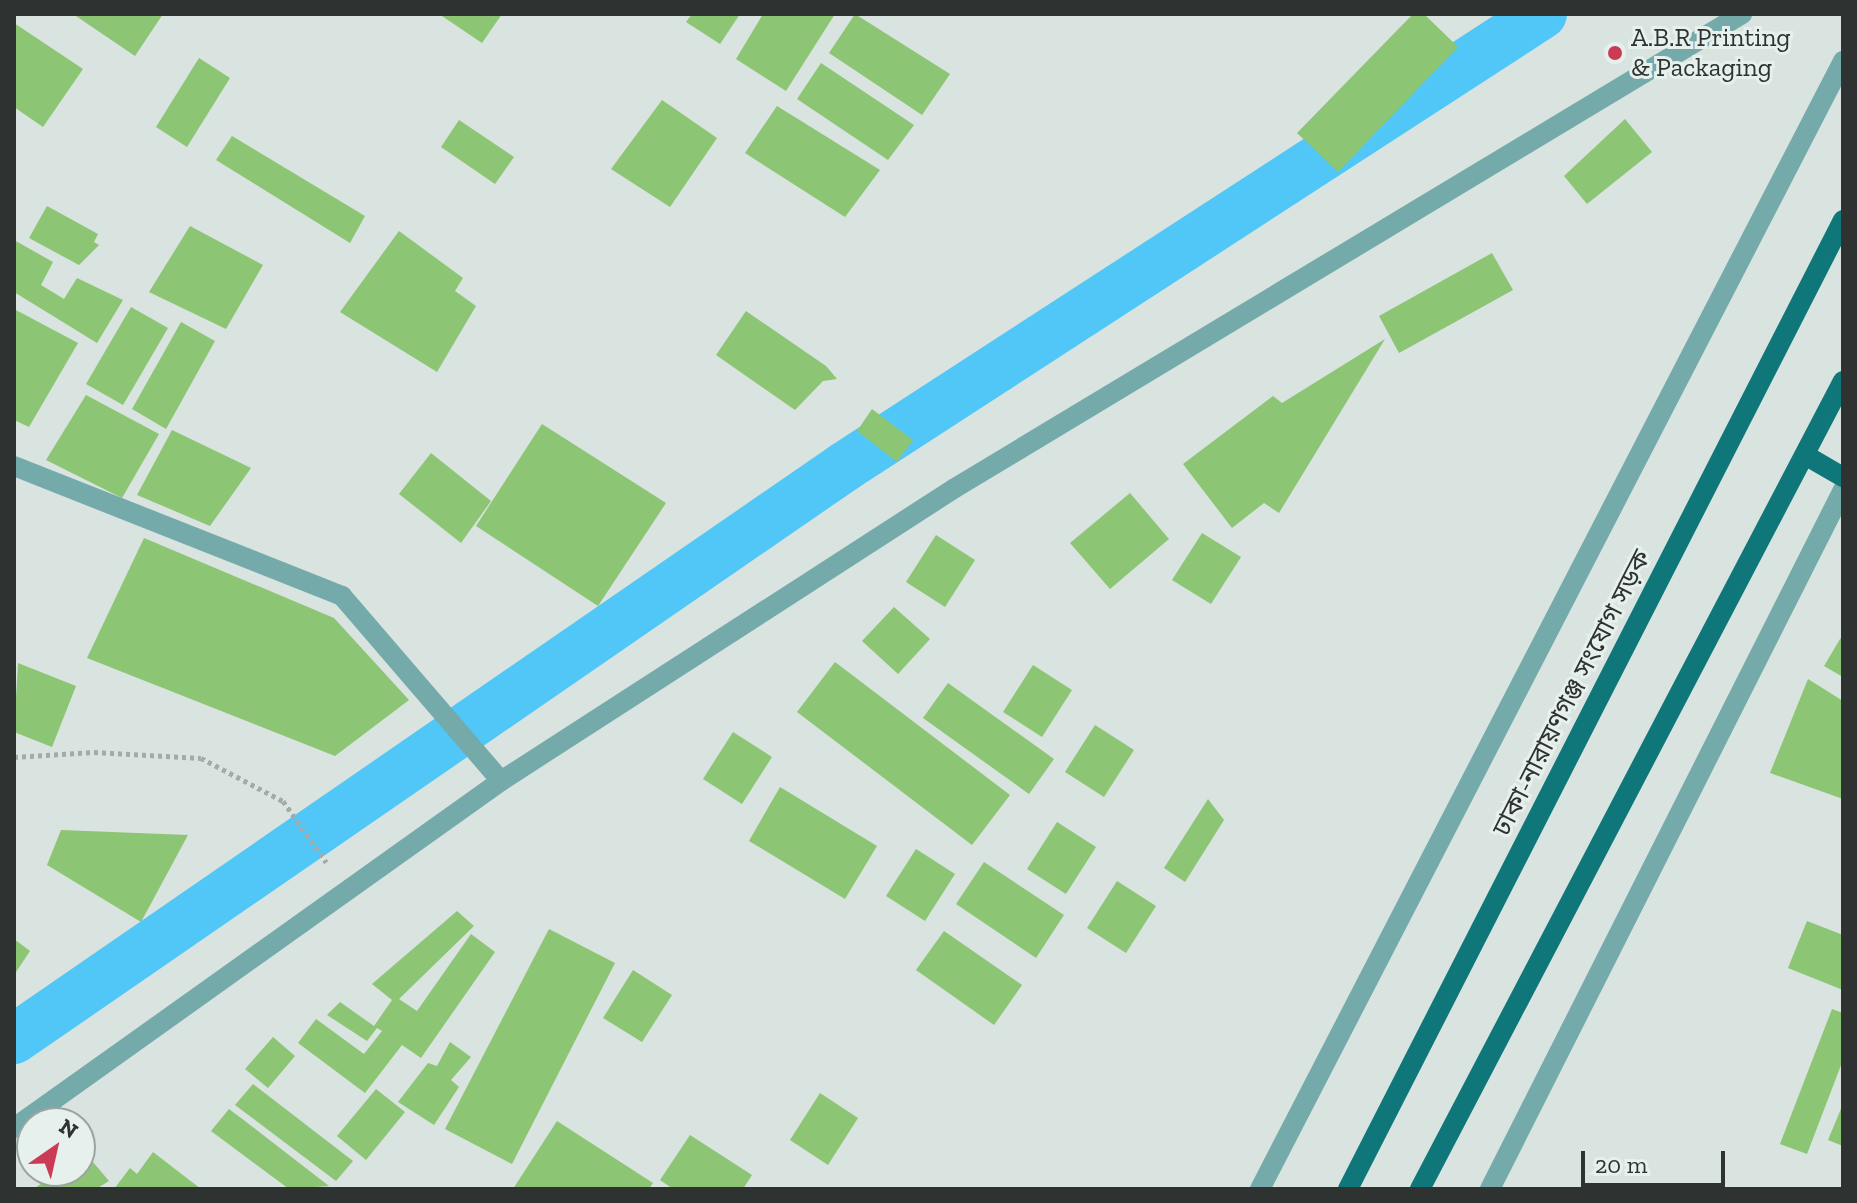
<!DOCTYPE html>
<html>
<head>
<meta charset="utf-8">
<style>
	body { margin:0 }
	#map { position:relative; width:1857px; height:1203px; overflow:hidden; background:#d9e3df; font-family:"Zilla Slab","Noto Sans Bengali",serif }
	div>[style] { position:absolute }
	.canal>* { height:50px; margin:-25px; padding:0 25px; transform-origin:25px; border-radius:25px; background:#50c7f7 }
	.building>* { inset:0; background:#8cc574 }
	.path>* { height:5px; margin-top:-2.5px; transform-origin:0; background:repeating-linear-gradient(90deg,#a3aba8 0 4px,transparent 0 8px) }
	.minor>* { height:20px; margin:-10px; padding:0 10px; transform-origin:10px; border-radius:10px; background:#75aaab }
	.major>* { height:20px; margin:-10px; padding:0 10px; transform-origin:10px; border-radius:10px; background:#0f777a }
	.dots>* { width:22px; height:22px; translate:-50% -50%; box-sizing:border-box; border:4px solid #e6f0ec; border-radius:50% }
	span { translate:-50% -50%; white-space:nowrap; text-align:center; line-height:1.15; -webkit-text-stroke:6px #e6f0ec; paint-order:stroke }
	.poi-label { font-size:26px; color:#2e3230 }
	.left { translate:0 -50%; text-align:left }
	.street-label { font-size:26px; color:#2e3230 }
	.frame { position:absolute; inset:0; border:16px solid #2e3230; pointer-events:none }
	.north { position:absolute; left:16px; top:1107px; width:80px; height:80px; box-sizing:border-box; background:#e6f0ec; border:2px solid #9ca4a1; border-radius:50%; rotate:34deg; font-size:22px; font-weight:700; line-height:32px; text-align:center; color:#2e3230 }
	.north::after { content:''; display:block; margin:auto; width:28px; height:36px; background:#cb3b53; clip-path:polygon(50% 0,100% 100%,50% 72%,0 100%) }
	.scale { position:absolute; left:1581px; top:1151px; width:144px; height:36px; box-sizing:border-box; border:4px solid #2e3230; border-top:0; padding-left:10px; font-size:24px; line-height:28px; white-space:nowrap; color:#2e3230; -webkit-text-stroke:6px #e6f0ec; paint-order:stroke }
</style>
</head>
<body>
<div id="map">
	<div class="canal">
		<i style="left:14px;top:1039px;width:1008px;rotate:-34.57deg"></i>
		<i style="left:844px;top:467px;width:832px;rotate:-32.98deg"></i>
	</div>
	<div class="building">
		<i style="clip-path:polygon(73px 14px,163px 14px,135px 56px)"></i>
		<i style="clip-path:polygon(439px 14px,502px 14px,482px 43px)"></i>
		<i style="clip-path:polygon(692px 14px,740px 14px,720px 44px,686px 22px)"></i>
		<i style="clip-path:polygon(763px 14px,835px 14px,786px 91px,736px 59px)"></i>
		<i style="clip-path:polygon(855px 14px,950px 74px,922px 115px,829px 53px)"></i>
		<i style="clip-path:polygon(1413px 14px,1424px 14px,1458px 47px,1338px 172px,1297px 133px)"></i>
		<i style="clip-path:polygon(14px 23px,83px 69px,43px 127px,14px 107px)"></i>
		<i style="clip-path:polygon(199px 58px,230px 78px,187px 147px,156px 127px)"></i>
		<i style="clip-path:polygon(821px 63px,914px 125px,888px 160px,797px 99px)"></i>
		<i style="clip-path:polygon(662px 100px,717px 138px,670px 207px,611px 169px)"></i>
		<i style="clip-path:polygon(777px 106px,880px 170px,845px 217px,745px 153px)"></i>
		<i style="clip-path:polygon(1625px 119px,1652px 152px,1587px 204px,1564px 176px)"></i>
		<i style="clip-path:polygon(459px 120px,514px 157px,495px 184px,441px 147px)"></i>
		<i style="clip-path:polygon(232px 136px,365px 216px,350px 243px,216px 160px)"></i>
		<i style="clip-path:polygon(47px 206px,98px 234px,94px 242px,99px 245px,79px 265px,29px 238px)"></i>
		<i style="clip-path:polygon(190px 226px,263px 265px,226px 329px,149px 292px)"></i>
		<i style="clip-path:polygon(399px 231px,463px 278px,455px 291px,476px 306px,437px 372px,340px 312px)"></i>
		<i style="clip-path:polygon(14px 240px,53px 262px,41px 285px,64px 299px,77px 278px,123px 300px,97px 343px,14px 292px)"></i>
		<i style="clip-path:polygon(1492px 253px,1513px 290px,1399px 353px,1379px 316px)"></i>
		<i style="clip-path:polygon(131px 307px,168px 328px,123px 405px,86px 384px)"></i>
		<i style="clip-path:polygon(14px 309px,78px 343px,29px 427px,14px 420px)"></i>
		<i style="clip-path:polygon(746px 311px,826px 366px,837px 379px,823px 381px,795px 410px,716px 355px)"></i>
		<i style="clip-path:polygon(181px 322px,215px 341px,166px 429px,132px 409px)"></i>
		<i style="clip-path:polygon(1385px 339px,1279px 513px,1264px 503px,1232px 528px,1183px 464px,1273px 396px,1282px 403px)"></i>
		<i style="clip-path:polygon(86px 395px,159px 434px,122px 498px,46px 460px)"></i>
		<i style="clip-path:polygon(872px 409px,913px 440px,897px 462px,857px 431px)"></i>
		<i style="clip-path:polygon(542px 424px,666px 503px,598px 606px,476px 526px)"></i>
		<i style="clip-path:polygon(172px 430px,251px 468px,210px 526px,137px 495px)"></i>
		<i style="clip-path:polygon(431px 453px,491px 501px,461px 543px,399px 494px)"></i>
		<i style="clip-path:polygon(1130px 493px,1169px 539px,1110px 589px,1070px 543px)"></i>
		<i style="clip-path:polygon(1202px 533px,1241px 557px,1211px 604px,1172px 580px)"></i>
		<i style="clip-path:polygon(936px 535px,975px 560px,945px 607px,906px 582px)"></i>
		<i style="clip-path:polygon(144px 538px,334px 618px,409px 700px,335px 756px,87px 658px)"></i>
		<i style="clip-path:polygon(894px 607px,930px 639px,898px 674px,862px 641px)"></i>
		<i style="clip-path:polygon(1843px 634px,1843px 677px,1824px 666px)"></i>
		<i style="clip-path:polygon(835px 662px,1010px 795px,972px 845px,797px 712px)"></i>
		<i style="clip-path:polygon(18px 663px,76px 686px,52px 747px,14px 732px)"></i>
		<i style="clip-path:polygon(1033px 665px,1072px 690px,1042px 737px,1003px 712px)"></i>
		<i style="clip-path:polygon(1808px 679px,1843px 701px,1843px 799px,1770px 773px)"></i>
		<i style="clip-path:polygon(948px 683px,1054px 759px,1029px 794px,923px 718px)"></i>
		<i style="clip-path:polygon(1095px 725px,1134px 750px,1104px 797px,1065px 772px)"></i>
		<i style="clip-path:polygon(733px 732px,772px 757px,742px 804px,703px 779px)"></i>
		<i style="clip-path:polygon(780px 787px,877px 846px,845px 899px,749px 841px)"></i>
		<i style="clip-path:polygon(1208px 799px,1224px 820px,1185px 882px,1164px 868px)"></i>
		<i style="clip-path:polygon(1057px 822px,1096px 847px,1066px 894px,1027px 869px)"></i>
		<i style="clip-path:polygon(61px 830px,188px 835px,141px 922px,47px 865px)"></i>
		<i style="clip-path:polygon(916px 849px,955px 874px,925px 921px,886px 896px)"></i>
		<i style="clip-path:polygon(984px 862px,1064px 915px,1036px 958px,956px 904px)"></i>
		<i style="clip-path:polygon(1117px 881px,1156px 906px,1126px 953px,1087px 928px)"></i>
		<i style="clip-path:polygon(457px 911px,474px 926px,399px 999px,417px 1011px,471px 934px,495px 952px,421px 1058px,402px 1045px,365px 1093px,298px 1043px,316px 1019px,364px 1054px,382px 1031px,377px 1028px,367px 1041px,327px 1015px,340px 1002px,374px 1026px,392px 1000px,372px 984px)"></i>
		<i style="clip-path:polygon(1807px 921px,1843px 935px,1843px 990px,1788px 968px)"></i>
		<i style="clip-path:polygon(549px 929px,615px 963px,512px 1164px,445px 1129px)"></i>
		<i style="clip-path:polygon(944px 931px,1022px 985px,994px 1025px,916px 970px)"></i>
		<i style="clip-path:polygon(14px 939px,30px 951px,14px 975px)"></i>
		<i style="clip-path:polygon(633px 970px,672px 995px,642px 1042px,603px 1018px)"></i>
		<i style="clip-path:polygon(1832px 1009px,1843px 1013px,1843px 1060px,1807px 1154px,1780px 1144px)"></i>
		<i style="clip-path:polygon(273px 1037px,295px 1056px,268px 1088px,245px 1069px)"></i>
		<i style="clip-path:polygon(450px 1042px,471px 1057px,451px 1080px,459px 1087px,434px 1125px,398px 1102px,428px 1063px,437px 1066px)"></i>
		<i style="clip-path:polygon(253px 1084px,353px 1161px,336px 1181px,235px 1105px)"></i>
		<i style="clip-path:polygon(376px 1089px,405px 1112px,366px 1160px,337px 1136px)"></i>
		<i style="clip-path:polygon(820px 1093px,858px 1118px,828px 1165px,790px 1140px)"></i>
		<i style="clip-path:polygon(1843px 1104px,1843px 1146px,1828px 1140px)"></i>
		<i style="clip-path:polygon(229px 1109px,245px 1121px,329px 1186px,289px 1189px,211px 1131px)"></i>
		<i style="clip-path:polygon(557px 1121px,653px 1183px,649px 1189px,513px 1189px)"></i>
		<i style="clip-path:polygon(690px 1135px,752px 1175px,743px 1189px,673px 1189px,660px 1180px)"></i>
		<i style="clip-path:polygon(153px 1152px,201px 1189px,114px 1189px,130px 1168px,137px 1174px)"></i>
		<i style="clip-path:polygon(87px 1155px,109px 1181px,96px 1189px,33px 1189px,61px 1171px,80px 1171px,80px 1159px)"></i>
	</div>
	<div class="path">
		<i style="left:14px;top:757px;width:80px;rotate:-3.6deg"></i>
		<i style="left:94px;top:752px;width:107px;rotate:3.2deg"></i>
		<i style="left:201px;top:758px;width:93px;rotate:27.7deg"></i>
		<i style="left:283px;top:801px;width:75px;rotate:54.8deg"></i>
	</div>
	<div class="minor">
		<i style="left:14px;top:466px;width:353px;rotate:21.6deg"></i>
		<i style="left:342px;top:596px;width:244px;rotate:49.3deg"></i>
		<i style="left:14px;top:1128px;width:598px;rotate:-35.47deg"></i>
		<i style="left:501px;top:781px;width:540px;rotate:-32.84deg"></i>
		<i style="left:955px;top:488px;width:919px;rotate:-31.06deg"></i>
		<i style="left:1260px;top:1189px;width:1270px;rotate:-62.67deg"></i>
		<i style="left:1490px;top:1189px;width:783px;rotate:-63.21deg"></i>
	</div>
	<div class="major">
		<i style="left:1805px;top:455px;width:44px;rotate:30.1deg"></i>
		<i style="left:1348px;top:1189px;width:1088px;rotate:-62.94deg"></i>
		<i style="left:1420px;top:1189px;width:912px;rotate:-62.37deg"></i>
	</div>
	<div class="dots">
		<i style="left:1615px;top:53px;background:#cb3b53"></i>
	</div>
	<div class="poi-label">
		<span class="left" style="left:1631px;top:53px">A.B.R Printing<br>&amp; Packaging</span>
	</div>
	<div class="street-label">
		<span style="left:1572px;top:693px;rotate:-63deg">ঢাকা-নারায়ণগঞ্জ সংযোগ সড়ক</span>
	</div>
	<div class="frame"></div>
	<div class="north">N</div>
	<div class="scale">20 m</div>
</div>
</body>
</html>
